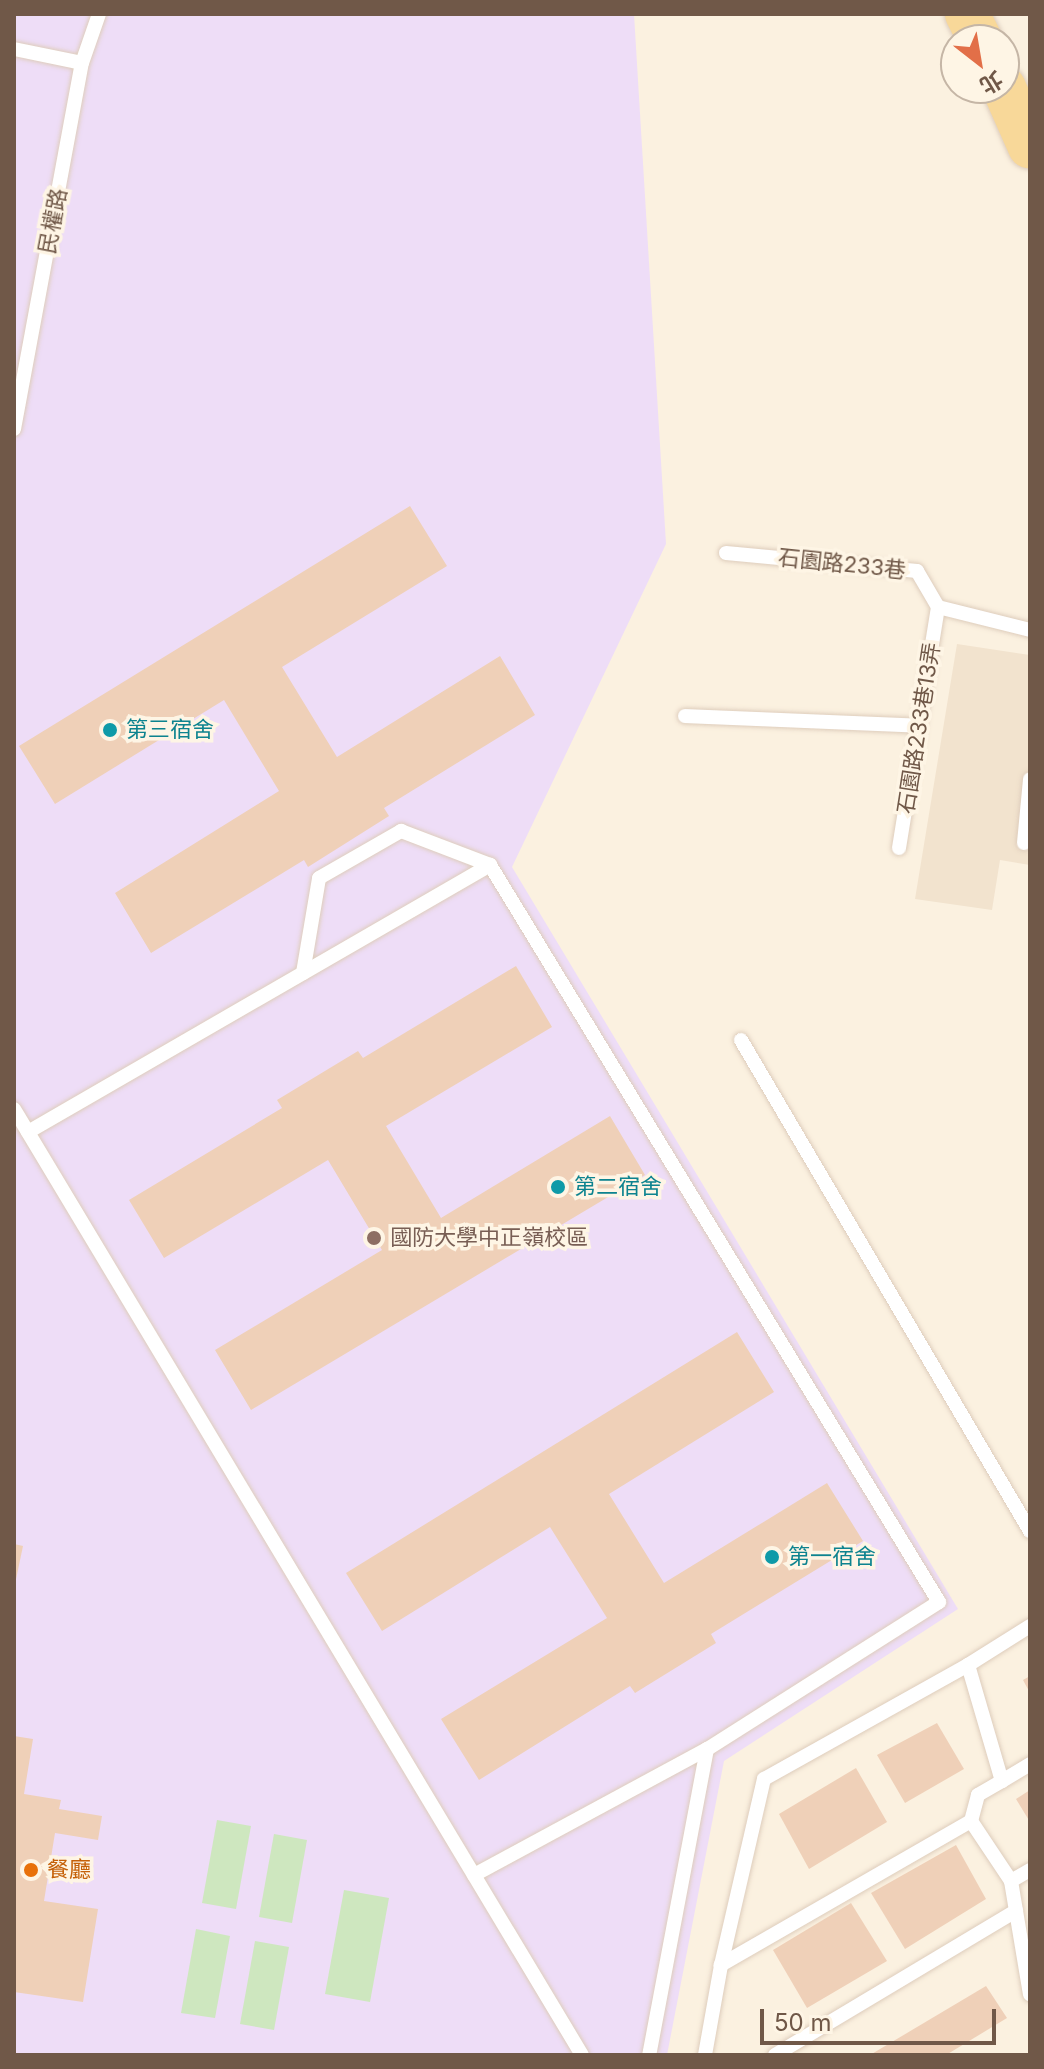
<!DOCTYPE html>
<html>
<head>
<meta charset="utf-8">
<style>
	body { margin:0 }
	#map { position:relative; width:1044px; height:2069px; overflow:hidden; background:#fbf1e0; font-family:Inter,"Noto Sans TC",sans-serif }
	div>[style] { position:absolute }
	.residential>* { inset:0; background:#f2e3ce }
	.education>* { inset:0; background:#eeddf7 }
	.green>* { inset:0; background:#cee7bf }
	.building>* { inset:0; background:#efd0b8 }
	.roads { filter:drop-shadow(0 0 2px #decdbc) drop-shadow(0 0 2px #decdbc) }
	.service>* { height:14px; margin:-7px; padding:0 7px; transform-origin:7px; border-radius:7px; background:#fff }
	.primary>* { height:44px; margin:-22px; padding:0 22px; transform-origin:22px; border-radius:22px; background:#f8d899 }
	.dots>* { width:22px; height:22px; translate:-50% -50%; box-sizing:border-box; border:4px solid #fef5e5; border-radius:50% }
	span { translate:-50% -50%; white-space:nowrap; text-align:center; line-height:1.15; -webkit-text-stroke:7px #fef5e5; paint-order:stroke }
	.street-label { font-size:22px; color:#705848 }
	.culture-label { font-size:22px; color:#0d838f }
	.left { translate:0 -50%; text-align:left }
	.education-label { font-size:22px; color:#785e54 }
	.food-label { font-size:22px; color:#c56008 }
	.frame { position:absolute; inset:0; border:16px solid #705848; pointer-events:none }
	.north { position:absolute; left:940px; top:24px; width:80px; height:80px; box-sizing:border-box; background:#fef5e5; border:2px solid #c5b6a6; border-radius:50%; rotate:149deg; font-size:22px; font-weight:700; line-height:32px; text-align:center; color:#705848 }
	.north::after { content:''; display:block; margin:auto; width:28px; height:36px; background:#e26f48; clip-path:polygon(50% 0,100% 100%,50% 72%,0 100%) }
	.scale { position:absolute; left:760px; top:2009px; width:236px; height:36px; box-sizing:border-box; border:4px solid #705848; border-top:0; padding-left:10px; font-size:24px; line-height:28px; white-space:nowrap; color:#705848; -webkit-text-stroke:6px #fef5e5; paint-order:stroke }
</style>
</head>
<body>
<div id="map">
	<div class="residential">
		<i style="clip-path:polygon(957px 644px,1030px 655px,1030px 865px,1000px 860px,992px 910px,915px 899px)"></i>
	</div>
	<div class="education">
		<i style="clip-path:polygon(14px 14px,634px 14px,666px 544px,512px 867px,958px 1609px,724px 1761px,667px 2055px,14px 2055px)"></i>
	</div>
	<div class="green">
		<i style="clip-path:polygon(217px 1820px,251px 1826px,236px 1909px,202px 1903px)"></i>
		<i style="clip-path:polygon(274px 1834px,307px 1840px,292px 1923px,259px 1917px)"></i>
		<i style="clip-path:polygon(344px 1890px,389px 1898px,370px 2002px,325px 1994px)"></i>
		<i style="clip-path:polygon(196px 1929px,230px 1936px,215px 2018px,181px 2013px)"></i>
		<i style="clip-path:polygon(255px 1941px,289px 1947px,274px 2030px,240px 2024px)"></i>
	</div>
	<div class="building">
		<i style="clip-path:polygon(410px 506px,447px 566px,282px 667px,337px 757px,500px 656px,535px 715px,384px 808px,389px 816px,308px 867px,304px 860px,151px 953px,115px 893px,279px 791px,224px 700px,55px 804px,19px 746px)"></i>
		<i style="clip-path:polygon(516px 966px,552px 1027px,386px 1126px,441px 1218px,610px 1116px,645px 1175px,251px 1410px,215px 1350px,382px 1250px,328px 1160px,164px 1258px,129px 1200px,282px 1108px,277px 1100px,358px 1051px,363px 1058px)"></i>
		<i style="clip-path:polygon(737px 1332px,774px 1392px,609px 1494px,664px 1583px,827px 1483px,863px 1541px,711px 1634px,716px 1643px,635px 1693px,630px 1686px,479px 1780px,441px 1719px,607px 1618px,550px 1527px,382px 1631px,346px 1573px)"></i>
		<i style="clip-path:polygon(14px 1544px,23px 1546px,15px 1584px,14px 1584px)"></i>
		<i style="clip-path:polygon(1030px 1676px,1030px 1693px,1023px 1680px)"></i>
		<i style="clip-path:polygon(937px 1723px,964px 1769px,905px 1803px,877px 1755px)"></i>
		<i style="clip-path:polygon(14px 1736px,33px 1739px,24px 1794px,61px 1800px,59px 1809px,102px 1816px,98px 1840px,55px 1833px,44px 1901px,98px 1909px,83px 2002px,14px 1992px)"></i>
		<i style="clip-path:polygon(856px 1768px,887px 1822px,809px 1869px,779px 1814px)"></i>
		<i style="clip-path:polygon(1030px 1790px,1030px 1822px,1016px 1799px)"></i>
		<i style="clip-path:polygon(956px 1845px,986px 1899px,905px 1949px,871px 1893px)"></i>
		<i style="clip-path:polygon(851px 1903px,887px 1961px,807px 2008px,773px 1950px)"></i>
		<i style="clip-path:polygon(986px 1986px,1007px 2018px,946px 2055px,870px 2055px)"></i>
	</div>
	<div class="roads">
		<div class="service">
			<i style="left:14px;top:49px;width:69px;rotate:11.6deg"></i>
			<i style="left:14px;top:429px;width:372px;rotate:-79.5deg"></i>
			<i style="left:82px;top:63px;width:52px;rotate:-70.9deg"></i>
			<i style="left:726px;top:553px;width:192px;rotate:5.4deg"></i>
			<i style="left:917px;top:571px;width:42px;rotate:59.7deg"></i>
			<i style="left:938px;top:607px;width:95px;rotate:14deg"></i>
			<i style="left:685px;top:716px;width:234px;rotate:2.4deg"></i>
			<i style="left:1024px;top:843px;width:64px;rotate:-84.6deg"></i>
			<i style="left:899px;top:848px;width:244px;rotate:-80.8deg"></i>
			<i style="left:303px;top:973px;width:96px;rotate:-80.4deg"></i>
			<i style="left:319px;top:878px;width:95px;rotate:-29.8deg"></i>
			<i style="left:401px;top:831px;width:95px;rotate:20.9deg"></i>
			<i style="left:741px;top:1040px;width:570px;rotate:59.52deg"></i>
			<i style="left:14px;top:1109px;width:1103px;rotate:59.02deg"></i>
			<i style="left:28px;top:1132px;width:534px;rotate:-30.02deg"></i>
			<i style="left:490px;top:865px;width:863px;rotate:58.65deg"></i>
			<i style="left:939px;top:1602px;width:275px;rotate:147.6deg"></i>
			<i style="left:707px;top:1749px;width:311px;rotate:100.7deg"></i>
			<i style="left:968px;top:1665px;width:73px;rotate:-32.2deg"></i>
			<i style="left:1002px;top:1781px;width:33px;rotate:-31deg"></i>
			<i style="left:971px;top:1821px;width:72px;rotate:56.3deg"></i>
			<i style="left:1030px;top:1870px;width:22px;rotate:150deg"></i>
			<i style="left:1011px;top:1881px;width:115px;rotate:80.5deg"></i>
			<i style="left:474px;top:1875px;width:265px;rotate:-28.4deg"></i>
			<i style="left:705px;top:2055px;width:91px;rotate:-79.9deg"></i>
			<i style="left:721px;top:1965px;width:191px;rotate:-77deg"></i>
			<i style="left:764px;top:1779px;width:234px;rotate:-29.2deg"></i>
			<i style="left:968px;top:1665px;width:121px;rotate:73.7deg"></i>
			<i style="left:1002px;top:1781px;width:28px;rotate:150deg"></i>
			<i style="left:978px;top:1795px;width:27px;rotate:105deg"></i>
			<i style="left:971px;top:1821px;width:289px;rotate:150.1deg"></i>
			<i style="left:775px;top:2055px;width:281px;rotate:-30.9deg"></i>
		</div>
		<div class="primary">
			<i style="left:967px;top:14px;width:29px;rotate:63deg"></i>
			<i style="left:1004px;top:88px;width:64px;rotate:66.2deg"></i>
		</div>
	</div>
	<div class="dots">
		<i style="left:110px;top:730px;background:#0f9aa8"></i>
		<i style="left:558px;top:1187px;background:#0f9aa8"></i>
		<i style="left:374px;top:1238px;background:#8d6e63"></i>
		<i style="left:772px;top:1557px;background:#0f9aa8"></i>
		<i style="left:31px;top:1870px;background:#e8710a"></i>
	</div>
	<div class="street-label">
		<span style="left:53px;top:221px;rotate:-79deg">民權路</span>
		<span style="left:842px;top:564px;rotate:6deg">石園路233巷</span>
		<span style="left:919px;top:728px;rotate:-81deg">石園路233巷13弄</span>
	</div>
	<div class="culture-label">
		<span class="left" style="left:126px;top:730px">第三宿舍</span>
		<span class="left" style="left:574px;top:1187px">第二宿舍</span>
		<span class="left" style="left:788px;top:1557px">第一宿舍</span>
	</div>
	<div class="education-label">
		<span class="left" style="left:390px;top:1238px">國防大學中正嶺校區</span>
	</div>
	<div class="food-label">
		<span class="left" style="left:47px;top:1870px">餐廳</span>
	</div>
	<div class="frame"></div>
	<div class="north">北</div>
	<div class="scale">50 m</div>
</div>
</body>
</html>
